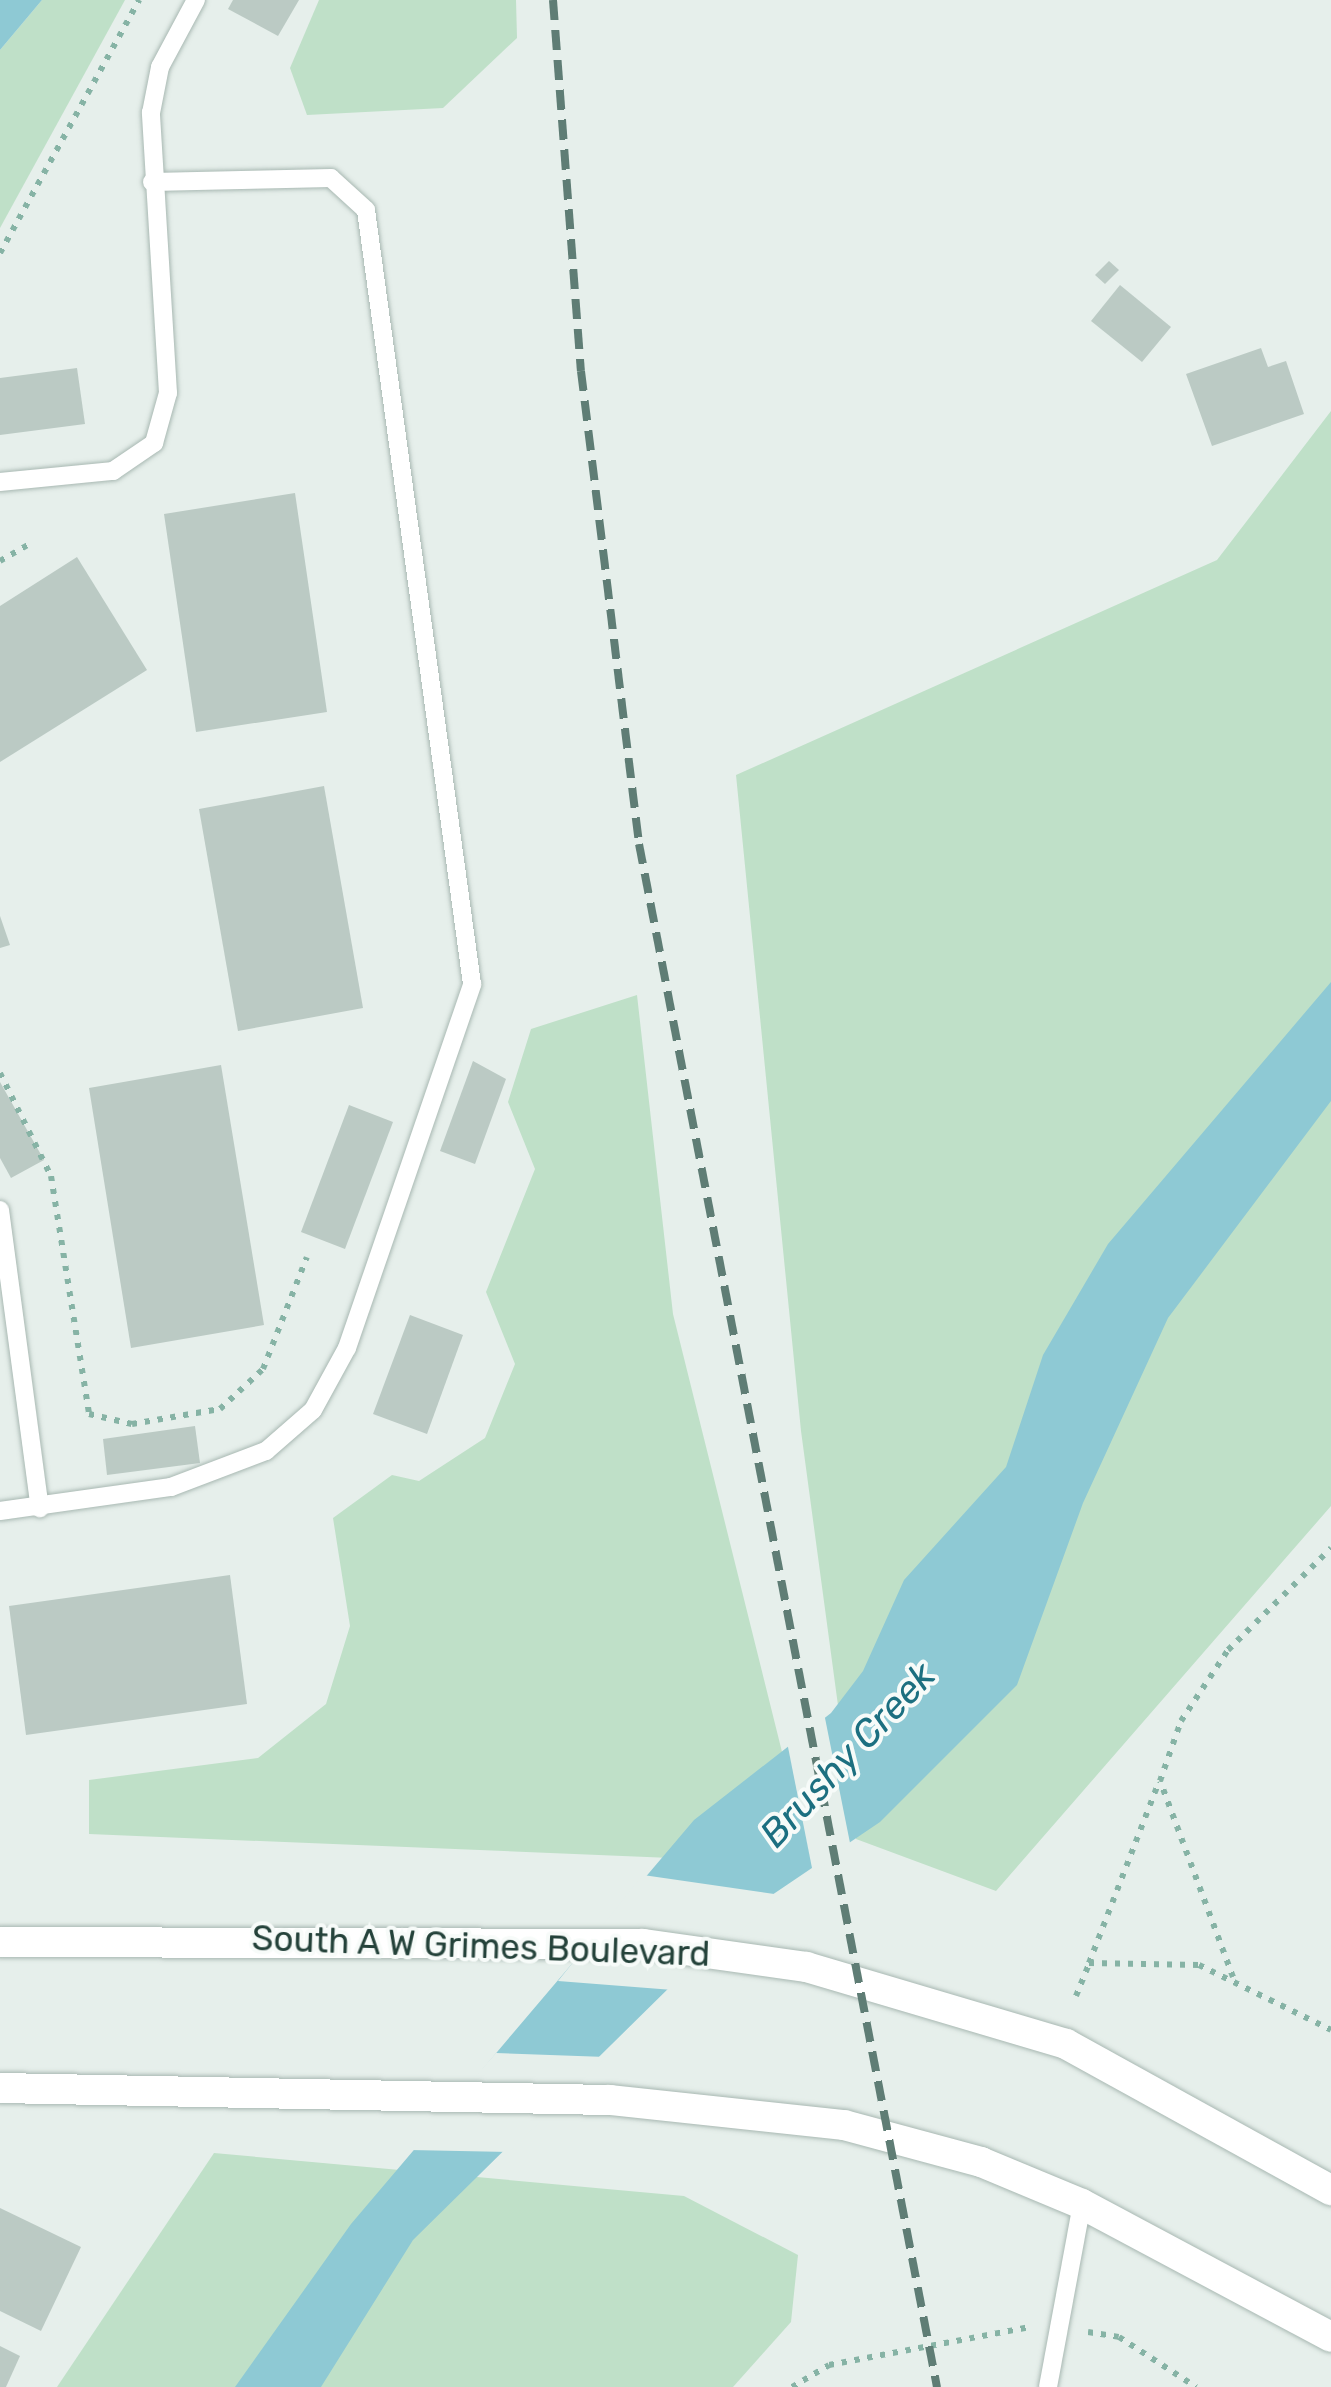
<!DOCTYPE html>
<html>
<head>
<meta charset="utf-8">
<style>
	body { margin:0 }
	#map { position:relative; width:1331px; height:2387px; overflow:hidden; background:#e6efeb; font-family:Rubik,sans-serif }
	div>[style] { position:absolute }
	.green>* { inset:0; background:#bfe0c8 }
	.water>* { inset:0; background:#8ec9d4 }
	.pier>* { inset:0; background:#e6efeb }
	.building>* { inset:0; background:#bbcac4 }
	.path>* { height:6px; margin-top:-3px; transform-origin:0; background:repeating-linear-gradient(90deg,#86b3a5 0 5px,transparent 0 13px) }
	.roads { filter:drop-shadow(0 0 2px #a8b8b2) drop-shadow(0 0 2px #a8b8b2) }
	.lane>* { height:18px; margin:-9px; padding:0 9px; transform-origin:9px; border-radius:9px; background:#fff }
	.secondary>* { height:30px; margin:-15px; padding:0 15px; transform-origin:15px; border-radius:15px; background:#fff }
	.rail>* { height:8px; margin-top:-4px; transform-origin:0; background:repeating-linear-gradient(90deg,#5f7d75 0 20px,transparent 0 30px) }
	span { translate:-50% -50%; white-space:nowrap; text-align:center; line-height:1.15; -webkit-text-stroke:8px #f7fbf9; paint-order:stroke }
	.street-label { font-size:35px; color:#24423a }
	.water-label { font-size:38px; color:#1c6f80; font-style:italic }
</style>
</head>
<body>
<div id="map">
	<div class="green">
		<i style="clip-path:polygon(42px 0,125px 0,0 228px,0 50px)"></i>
		<i style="clip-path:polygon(319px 0,516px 0,517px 38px,443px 108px,307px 115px,290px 68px)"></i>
		<i style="clip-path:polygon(1331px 411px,1331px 1506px,996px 1891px,856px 1839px,801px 1431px,736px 775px,1217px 560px)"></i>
		<i style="clip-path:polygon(637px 995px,673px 1314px,786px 1768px,671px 1858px,89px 1834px,89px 1780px,258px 1758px,326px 1704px,350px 1626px,333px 1518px,392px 1475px,419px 1481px,485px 1438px,515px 1364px,486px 1292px,535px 1169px,508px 1102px,531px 1029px)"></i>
		<i style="clip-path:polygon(214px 2153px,684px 2196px,798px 2255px,791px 2322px,733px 2387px,57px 2387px)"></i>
	</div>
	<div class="water">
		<i style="clip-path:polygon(0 0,42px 0,0 50px)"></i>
		<i style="clip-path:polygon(1331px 982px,1331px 1101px,1168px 1318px,1083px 1503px,1017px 1685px,880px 1822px,744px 1914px,413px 2240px,321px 2387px,235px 2387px,351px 2224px,694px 1820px,831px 1713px,863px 1671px,904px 1580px,1006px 1467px,1043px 1355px,1108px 1244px)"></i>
	</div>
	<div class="pier">
		<i style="clip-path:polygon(824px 1713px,851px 1848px,813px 1873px,787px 1742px)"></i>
		<i style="clip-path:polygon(643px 1875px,781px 1895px,673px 1990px,558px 1981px)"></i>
		<i style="clip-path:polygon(496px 2053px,606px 2057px,509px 2152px,410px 2150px)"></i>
	</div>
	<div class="building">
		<i style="clip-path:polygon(233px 0,299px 0,278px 36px,228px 9px)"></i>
		<i style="clip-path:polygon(1109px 261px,1119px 270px,1105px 284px,1095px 275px)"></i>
		<i style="clip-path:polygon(1120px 285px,1171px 327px,1142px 362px,1091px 321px)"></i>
		<i style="clip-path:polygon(1261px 348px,1268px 367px,1286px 361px,1304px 414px,1212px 446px,1186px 374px)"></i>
		<i style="clip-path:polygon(77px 368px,85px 424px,0 435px,0 378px)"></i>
		<i style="clip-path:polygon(295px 493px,327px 712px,196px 732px,164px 514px)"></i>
		<i style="clip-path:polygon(77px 557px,147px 670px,0 762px,0 606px)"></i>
		<i style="clip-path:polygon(324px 786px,363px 1008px,238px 1031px,199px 809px)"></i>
		<i style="clip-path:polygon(0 916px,10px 945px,0 948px)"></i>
		<i style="clip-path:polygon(473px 1061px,506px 1079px,475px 1164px,440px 1151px)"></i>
		<i style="clip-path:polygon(221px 1065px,264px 1325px,131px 1348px,89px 1088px)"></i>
		<i style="clip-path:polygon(0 1082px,44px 1160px,11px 1178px,0 1158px)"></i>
		<i style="clip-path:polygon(349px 1105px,393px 1122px,345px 1249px,301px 1232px)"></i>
		<i style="clip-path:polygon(410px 1315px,463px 1335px,427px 1434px,373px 1414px)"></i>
		<i style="clip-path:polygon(195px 1426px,200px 1463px,107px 1475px,103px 1439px)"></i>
		<i style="clip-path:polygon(230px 1575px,247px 1704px,26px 1735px,9px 1606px)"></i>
		<i style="clip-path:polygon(0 2208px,81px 2247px,41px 2331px,0 2311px)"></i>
		<i style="clip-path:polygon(0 2346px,20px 2356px,6px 2387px,0 2387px)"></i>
	</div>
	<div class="path">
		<i style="left:0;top:253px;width:289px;rotate:-61.2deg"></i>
		<i style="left:0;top:561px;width:34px;rotate:-30deg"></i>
		<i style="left:0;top:1073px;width:115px;rotate:63.7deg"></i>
		<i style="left:51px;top:1176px;width:241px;rotate:80.9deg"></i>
		<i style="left:89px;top:1414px;width:44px;rotate:13.1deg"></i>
		<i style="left:132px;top:1424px;width:89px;rotate:-9.7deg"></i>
		<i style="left:220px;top:1409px;width:59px;rotate:-42.9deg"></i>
		<i style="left:263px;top:1369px;width:120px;rotate:-68.6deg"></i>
		<i style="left:1089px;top:1963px;width:194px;rotate:-68.9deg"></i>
		<i style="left:1233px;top:1977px;width:209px;rotate:-110.4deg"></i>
		<i style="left:1160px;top:1781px;width:64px;rotate:-70.7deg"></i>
		<i style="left:1181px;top:1721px;width:85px;rotate:-56.5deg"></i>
		<i style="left:1228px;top:1650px;width:145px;rotate:-44.7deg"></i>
		<i style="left:1076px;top:1996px;width:35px;rotate:-68deg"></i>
		<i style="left:1089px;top:1963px;width:110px;rotate:1deg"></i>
		<i style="left:1199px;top:1965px;width:147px;rotate:26.2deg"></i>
		<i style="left:1088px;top:2332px;width:31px;rotate:9deg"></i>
		<i style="left:1119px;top:2337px;width:92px;rotate:33deg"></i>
		<i style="left:792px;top:2387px;width:43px;rotate:-30.7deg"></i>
		<i style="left:829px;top:2365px;width:206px;rotate:-10.7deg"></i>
	</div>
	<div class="roads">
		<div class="lane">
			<i style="left:0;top:482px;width:114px;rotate:-5.6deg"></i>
			<i style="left:113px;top:471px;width:50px;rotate:-34.3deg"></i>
			<i style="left:154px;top:443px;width:52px;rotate:-74.4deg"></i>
			<i style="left:168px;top:393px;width:281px;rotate:-93.5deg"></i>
			<i style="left:151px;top:113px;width:47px;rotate:-78.9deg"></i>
			<i style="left:160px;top:67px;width:76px;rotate:-61.8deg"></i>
			<i style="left:0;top:1210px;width:301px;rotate:82.4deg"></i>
			<i style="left:0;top:1511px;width:173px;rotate:-8deg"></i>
			<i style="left:171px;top:1487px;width:102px;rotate:-20.8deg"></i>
			<i style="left:266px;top:1451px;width:62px;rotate:-41.1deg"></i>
			<i style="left:313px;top:1410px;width:71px;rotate:-61.3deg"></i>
			<i style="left:347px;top:1348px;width:385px;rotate:-71deg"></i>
			<i style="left:472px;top:984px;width:781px;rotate:-97.8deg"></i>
			<i style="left:366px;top:210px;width:47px;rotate:-137.6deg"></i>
			<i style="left:331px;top:178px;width:179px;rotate:178.7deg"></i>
			<i style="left:1048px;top:2387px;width:186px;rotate:-79.5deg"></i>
		</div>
		<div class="secondary">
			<i style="left:0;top:1942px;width:643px;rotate:0.18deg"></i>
			<i style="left:643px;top:1944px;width:165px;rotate:8deg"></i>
			<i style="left:806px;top:1967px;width:271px;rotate:16.5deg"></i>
			<i style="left:1066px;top:2044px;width:303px;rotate:28.9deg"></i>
			<i style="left:0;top:2088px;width:610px;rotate:1.13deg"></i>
			<i style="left:610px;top:2100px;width:235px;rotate:6.1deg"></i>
			<i style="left:844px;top:2125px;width:142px;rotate:15.1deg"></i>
			<i style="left:981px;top:2162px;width:109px;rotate:22.6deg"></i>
			<i style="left:1082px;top:2204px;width:282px;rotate:28.1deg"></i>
		</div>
	</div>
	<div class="rail">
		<i style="left:553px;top:0;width:372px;rotate:85.7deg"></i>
		<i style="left:581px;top:371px;width:477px;rotate:83deg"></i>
		<i style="left:639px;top:844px;width:1572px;rotate:79.07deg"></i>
	</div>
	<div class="street-label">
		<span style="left:481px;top:1946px;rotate:2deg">South A W Grimes Boulevard</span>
	</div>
	<div class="water-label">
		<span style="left:848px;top:1755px;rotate:-47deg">Brushy Creek</span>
	</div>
</div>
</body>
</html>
